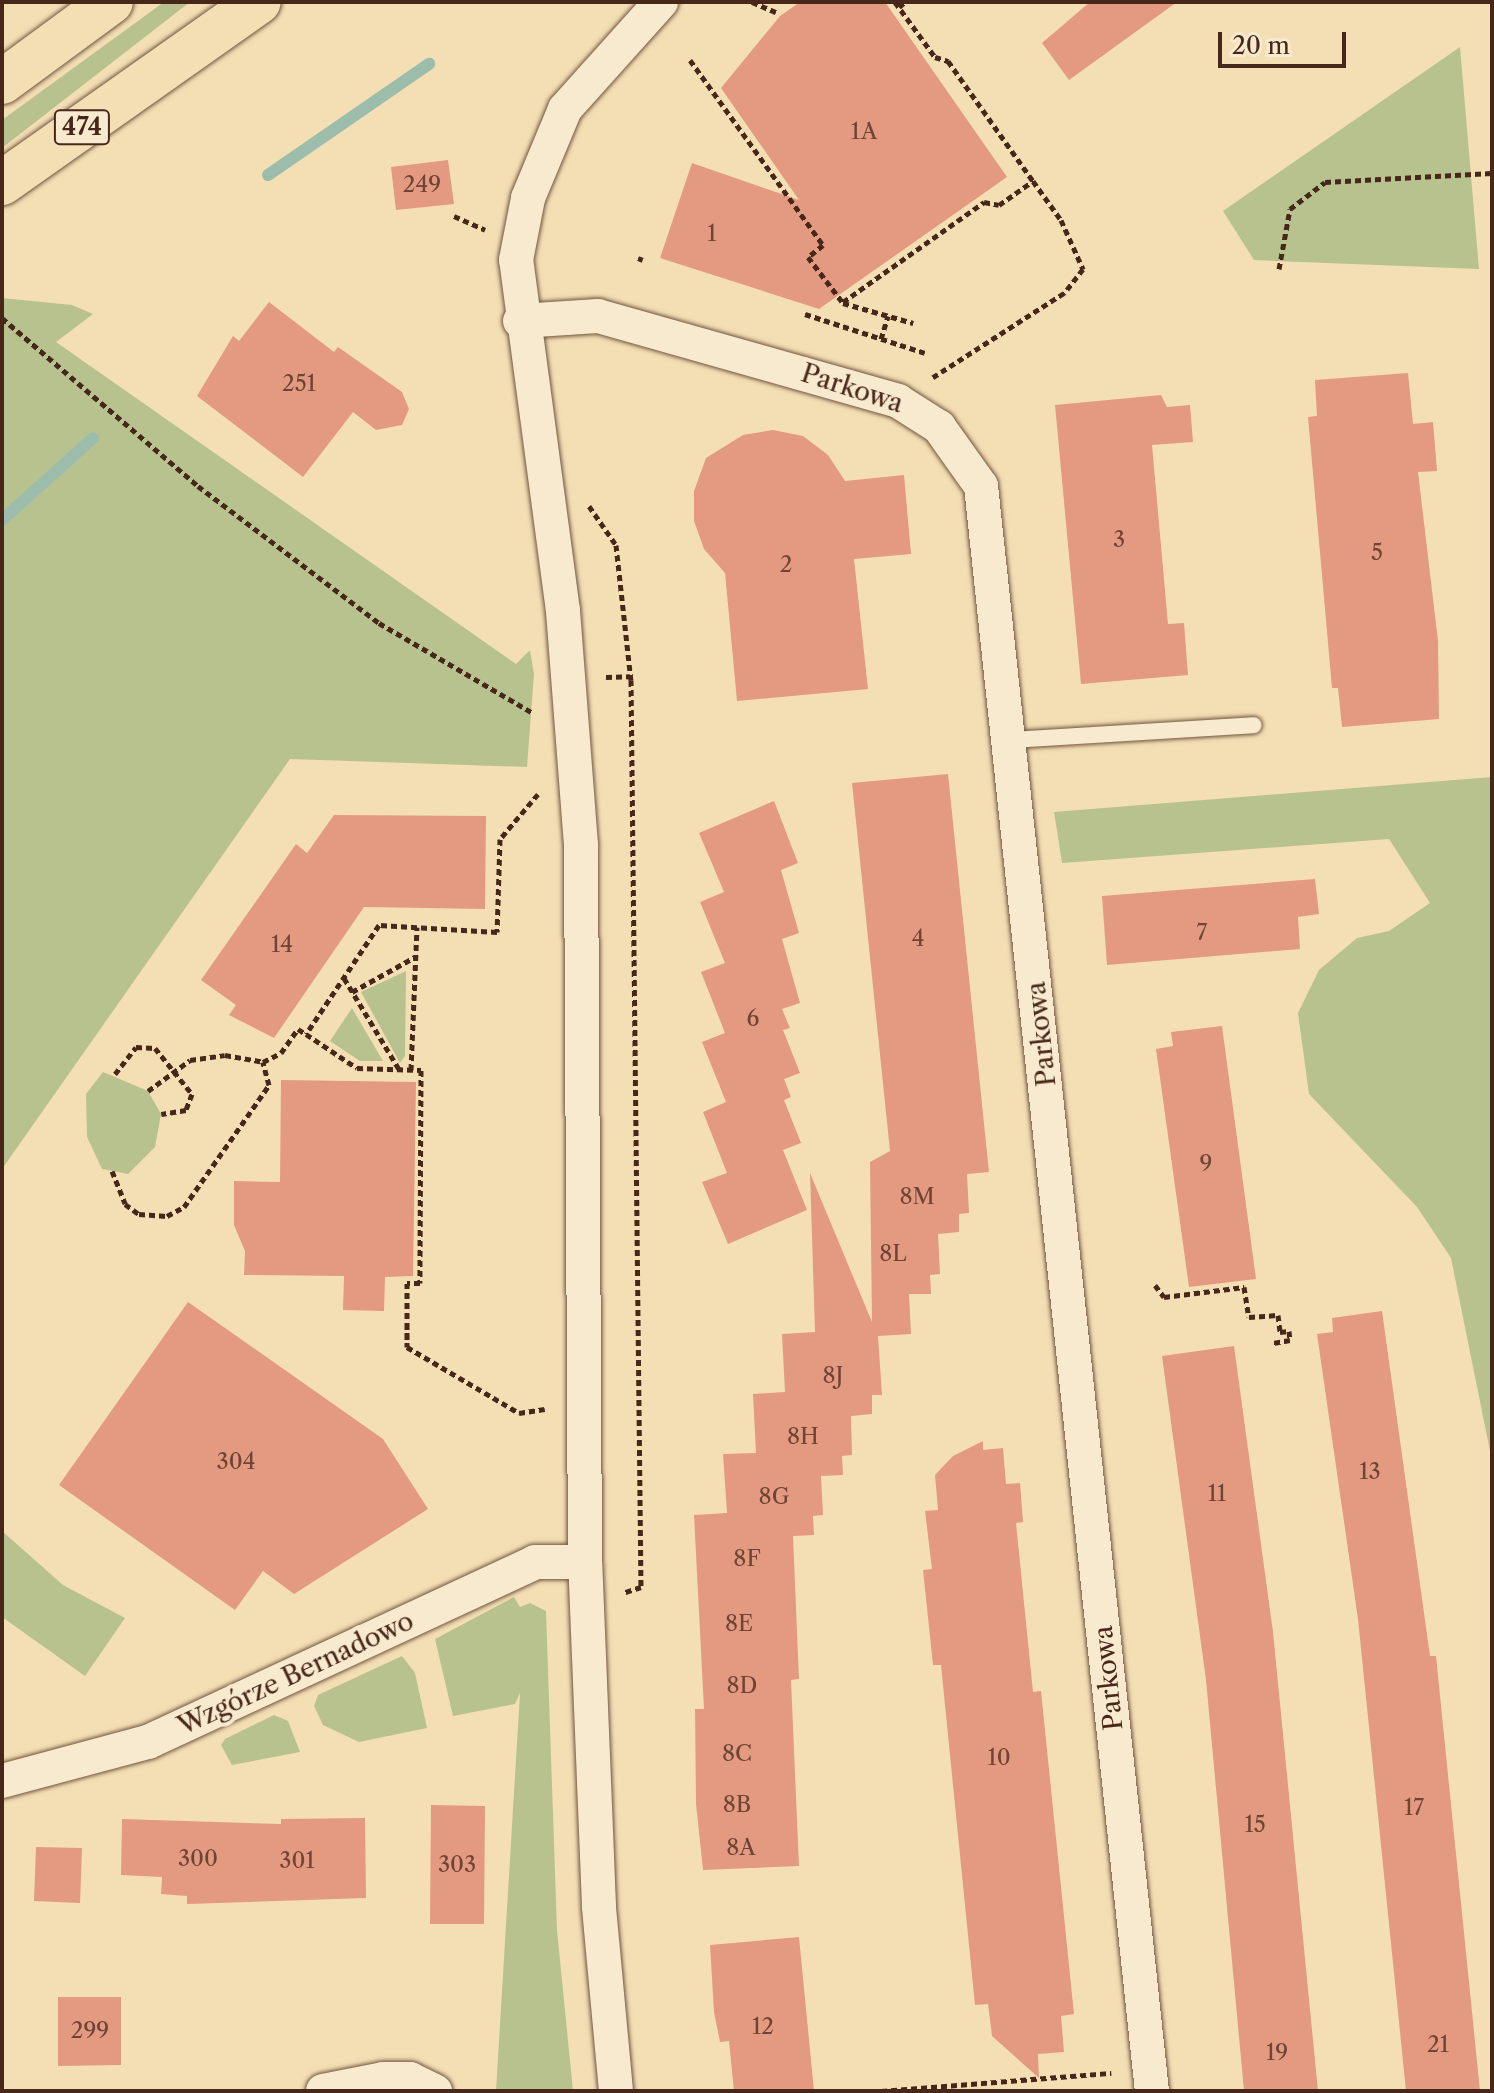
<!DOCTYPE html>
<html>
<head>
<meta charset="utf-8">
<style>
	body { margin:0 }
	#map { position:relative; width:1494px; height:2093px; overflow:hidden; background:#f4dfb4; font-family:"Libre Caslon Text",serif }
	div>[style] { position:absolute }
	.green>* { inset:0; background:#b8c28f }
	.stream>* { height:12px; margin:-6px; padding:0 6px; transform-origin:6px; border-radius:6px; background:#9cbdab }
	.building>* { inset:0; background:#e39a80 }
	.path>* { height:5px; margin-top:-2.5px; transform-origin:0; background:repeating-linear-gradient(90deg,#47271a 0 6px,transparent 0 10px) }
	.roads { filter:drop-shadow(0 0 2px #725540) drop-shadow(0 0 2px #725540) }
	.lane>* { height:16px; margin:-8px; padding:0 8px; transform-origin:8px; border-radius:8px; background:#f8eace }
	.street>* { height:34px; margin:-17px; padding:0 17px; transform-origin:17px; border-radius:17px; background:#f8eace }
	.primary>* { height:44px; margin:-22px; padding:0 22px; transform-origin:22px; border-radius:22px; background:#f4dfb4 }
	span { translate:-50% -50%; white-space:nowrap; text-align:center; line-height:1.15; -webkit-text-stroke:8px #f8eace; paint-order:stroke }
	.number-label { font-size:22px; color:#6e4434 }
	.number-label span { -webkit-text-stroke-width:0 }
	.shield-label span { padding:2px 6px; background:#f8eace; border:2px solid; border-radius:6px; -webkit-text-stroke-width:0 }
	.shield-label { font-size:24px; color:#47271a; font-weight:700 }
	.street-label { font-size:26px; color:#47271a }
	.frame { position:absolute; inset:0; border:4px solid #47271a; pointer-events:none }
	.scale { position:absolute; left:1218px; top:32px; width:128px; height:36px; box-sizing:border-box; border:4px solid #47271a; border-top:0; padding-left:10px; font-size:24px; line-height:28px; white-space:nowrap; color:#47271a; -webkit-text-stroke:6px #f8eace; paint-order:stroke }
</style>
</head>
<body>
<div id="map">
	<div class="green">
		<i style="clip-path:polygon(164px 2px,190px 2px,2px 148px,2px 120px)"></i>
		<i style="clip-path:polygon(1460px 47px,1479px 269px,1254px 260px,1223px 211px)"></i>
		<i style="clip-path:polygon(2px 298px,72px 305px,93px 314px,56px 342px,516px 664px,530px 650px,534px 674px,527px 767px,290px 759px,2px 1169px)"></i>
		<i style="clip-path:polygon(1492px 777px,1492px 1461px,1451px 1258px,1417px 1207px,1309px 1094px,1298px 1013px,1319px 970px,1357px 938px,1389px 931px,1430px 903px,1389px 839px,1062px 863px,1054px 812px)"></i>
		<i style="clip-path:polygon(406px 971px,405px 1056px,400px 1063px,361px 992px)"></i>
		<i style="clip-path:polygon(352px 1008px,383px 1061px,360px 1061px,330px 1041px)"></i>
		<i style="clip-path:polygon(103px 1072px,148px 1091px,161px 1114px,155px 1147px,128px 1174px,102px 1169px,87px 1137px,86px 1094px)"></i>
		<i style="clip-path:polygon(2px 1531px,63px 1585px,125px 1618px,85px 1676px,2px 1617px)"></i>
		<i style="clip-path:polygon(514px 1597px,520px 1607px,530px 1603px,546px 1611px,557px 1930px,573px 2091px,496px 2091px,520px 1693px,515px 1704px,453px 1716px,435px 1639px)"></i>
		<i style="clip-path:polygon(402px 1656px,415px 1673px,427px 1728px,359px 1742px,323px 1725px,314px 1706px,318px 1695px)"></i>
		<i style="clip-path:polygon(274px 1715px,288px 1721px,300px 1752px,232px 1765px,221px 1745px,225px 1739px)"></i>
	</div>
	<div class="stream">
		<i style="left:268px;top:175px;width:196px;rotate:-34.6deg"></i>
		<i style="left:2px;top:520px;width:122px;rotate:-42deg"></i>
	</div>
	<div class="building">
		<i style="clip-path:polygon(800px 2px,885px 2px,1007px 177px,819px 309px,660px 258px,692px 163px,799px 200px,721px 88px,780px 16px)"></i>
		<i style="clip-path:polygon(1090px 2px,1177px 2px,1069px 80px,1042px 43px)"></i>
		<i style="clip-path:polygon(448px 160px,454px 204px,396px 210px,391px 167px)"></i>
		<i style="clip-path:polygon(269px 302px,334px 352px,338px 347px,402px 392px,409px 409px,402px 425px,376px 430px,353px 412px,303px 477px,197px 396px,233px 336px,239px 341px)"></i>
		<i style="clip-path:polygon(1408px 373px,1413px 424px,1433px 422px,1437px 471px,1418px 472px,1438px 641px,1439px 719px,1342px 727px,1338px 688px,1332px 688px,1308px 417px,1317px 416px,1315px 380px)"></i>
		<i style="clip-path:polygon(1161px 395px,1167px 407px,1190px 405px,1193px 442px,1152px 445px,1168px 624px,1184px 623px,1188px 675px,1081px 684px,1055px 405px)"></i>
		<i style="clip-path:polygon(773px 430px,803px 436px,828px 455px,845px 481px,904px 475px,911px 554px,854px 559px,868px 689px,737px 701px,725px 573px,704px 549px,694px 521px,694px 491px,706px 458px,743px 435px)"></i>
		<i style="clip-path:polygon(948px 774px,989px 1172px,967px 1174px,969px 1213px,959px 1214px,959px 1232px,938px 1234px,940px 1274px,930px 1275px,931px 1294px,909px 1294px,911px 1334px,878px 1336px,882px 1395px,872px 1395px,872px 1414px,851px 1416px,852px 1455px,842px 1456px,843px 1475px,821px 1476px,823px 1515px,813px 1516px,814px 1535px,793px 1536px,799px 1679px,791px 1680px,799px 1866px,703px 1870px,696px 1804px,695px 1709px,704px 1709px,694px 1515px,727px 1513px,723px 1454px,756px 1453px,753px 1394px,785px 1392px,782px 1334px,815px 1332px,810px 1173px,872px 1322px,870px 1162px,890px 1151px,852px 783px)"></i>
		<i style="clip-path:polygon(774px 801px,798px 863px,781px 870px,799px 933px,782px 939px,800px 1003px,782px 1009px,790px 1028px,783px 1030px,800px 1073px,784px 1079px,791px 1097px,784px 1100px,801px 1143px,783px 1150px,807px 1210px,728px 1244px,702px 1182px,727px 1173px,703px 1112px,726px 1102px,702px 1042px,725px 1033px,701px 972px,725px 963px,700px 902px,724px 892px,699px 833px)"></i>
		<i style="clip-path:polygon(334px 815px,486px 816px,485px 909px,364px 907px,274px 1038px,229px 1015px,236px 1005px,201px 980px,296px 844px,307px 853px)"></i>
		<i style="clip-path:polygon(1315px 879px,1319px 914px,1298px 917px,1300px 949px,1107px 965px,1102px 896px)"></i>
		<i style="clip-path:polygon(1222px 1026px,1256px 1279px,1189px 1287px,1156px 1049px,1173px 1046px,1171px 1032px)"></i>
		<i style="clip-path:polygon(281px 1080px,416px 1082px,413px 1276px,385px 1277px,384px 1311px,343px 1310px,344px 1276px,244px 1275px,245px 1251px,234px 1225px,234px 1181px,280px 1182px)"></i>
		<i style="clip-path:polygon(188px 1302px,383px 1439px,428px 1509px,294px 1594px,263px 1571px,235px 1610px,59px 1485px)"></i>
		<i style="clip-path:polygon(1382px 1311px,1430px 1656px,1436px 1656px,1480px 2091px,1406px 2091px,1358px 1619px,1317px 1334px,1333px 1332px,1332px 1318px)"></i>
		<i style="clip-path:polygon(1234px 1346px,1273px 1632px,1318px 2091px,1244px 2091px,1206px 1680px,1162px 1356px)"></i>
		<i style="clip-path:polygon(983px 1441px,983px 1450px,1003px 1448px,1006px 1484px,1020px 1483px,1023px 1522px,1016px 1523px,1033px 1692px,1041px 1691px,1074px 2014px,1061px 2016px,1064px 2052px,1038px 2054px,1039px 2078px,992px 2036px,988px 2004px,975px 2005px,941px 1665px,933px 1665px,923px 1570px,932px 1569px,925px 1511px,938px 1510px,935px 1475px,953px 1456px)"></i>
		<i style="clip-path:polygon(431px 1805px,485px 1806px,484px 1924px,430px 1924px)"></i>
		<i style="clip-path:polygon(365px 1818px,366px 1898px,187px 1904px,187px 1896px,161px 1894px,162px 1877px,121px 1875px,122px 1819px,281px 1824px,281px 1819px)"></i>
		<i style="clip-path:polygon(36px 1847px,82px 1848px,80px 1903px,34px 1901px)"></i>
		<i style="clip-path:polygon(799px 1937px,814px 2091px,734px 2091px,729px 2041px,720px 2042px,714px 2012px,710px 1945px)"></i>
		<i style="clip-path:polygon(58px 1997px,121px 1997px,121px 2065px,58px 2066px)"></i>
	</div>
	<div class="path">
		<i style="left:752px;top:2px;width:26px;rotate:23deg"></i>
		<i style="left:895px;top:2px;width:68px;rotate:54deg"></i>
		<i style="left:935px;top:57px;width:14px;rotate:17deg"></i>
		<i style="left:948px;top:61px;width:147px;rotate:54.7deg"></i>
		<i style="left:1033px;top:181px;width:48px;rotate:54.3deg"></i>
		<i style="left:1061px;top:220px;width:54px;rotate:65.8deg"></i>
		<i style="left:1083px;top:269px;width:31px;rotate:128deg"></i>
		<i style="left:1064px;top:293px;width:156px;rotate:147.3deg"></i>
		<i style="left:899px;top:7px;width:8px;rotate:-40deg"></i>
		<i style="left:690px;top:60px;width:228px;rotate:54.3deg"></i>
		<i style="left:823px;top:245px;width:19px;rotate:141deg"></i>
		<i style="left:808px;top:257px;width:58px;rotate:52.7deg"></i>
		<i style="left:843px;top:303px;width:73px;rotate:15.9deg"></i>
		<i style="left:454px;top:216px;width:34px;rotate:24deg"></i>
		<i style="left:638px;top:258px;width:5px;rotate:22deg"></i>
		<i style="left:1279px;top:269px;width:61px;rotate:-79.6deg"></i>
		<i style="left:1290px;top:209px;width:44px;rotate:-37.6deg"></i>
		<i style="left:1325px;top:182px;width:167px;rotate:-3.1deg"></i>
		<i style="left:843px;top:302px;width:173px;rotate:-35.3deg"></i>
		<i style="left:984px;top:202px;width:15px;rotate:11deg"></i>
		<i style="left:999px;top:205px;width:42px;rotate:-35.2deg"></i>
		<i style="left:805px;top:314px;width:126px;rotate:18deg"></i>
		<i style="left:2px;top:318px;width:258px;rotate:40.6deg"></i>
		<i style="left:198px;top:486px;width:227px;rotate:37.1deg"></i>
		<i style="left:379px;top:623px;width:178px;rotate:30.3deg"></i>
		<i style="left:881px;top:339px;width:24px;rotate:-73deg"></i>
		<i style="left:589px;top:506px;width:47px;rotate:55.3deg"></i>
		<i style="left:616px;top:545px;width:136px;rotate:83.7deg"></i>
		<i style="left:631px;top:680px;width:907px;rotate:89.37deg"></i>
		<i style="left:641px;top:1587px;width:19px;rotate:162deg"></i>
		<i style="left:606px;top:677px;width:24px;rotate:-2deg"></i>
		<i style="left:538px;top:794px;width:59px;rotate:130.2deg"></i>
		<i style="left:500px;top:839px;width:93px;rotate:91.8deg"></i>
		<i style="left:497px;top:932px;width:118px;rotate:-176.6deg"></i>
		<i style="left:379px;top:925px;width:131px;rotate:123.8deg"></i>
		<i style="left:306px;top:1034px;width:61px;rotate:33.7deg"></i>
		<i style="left:357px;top:1068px;width:64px;rotate:1.8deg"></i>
		<i style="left:421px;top:1070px;width:213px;rotate:90.3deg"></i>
		<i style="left:420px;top:1283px;width:13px;rotate:180deg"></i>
		<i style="left:407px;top:1283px;width:64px;rotate:90deg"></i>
		<i style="left:407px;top:1347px;width:130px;rotate:30.5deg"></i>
		<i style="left:519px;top:1413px;width:26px;rotate:-9deg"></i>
		<i style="left:344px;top:978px;width:106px;rotate:58.9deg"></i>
		<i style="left:352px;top:992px;width:72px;rotate:-29.1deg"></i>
		<i style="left:411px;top:1070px;width:143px;rotate:-87.6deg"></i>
		<i style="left:115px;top:1074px;width:34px;rotate:-52deg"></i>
		<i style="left:136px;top:1047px;width:19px;rotate:3deg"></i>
		<i style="left:155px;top:1048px;width:59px;rotate:51.2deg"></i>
		<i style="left:192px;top:1094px;width:17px;rotate:111deg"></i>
		<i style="left:186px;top:1110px;width:25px;rotate:171deg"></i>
		<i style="left:148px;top:1091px;width:52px;rotate:-36.4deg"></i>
		<i style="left:190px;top:1060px;width:35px;rotate:-8deg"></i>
		<i style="left:225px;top:1055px;width:39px;rotate:10deg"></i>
		<i style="left:263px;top:1062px;width:20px;rotate:-27deg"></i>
		<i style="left:281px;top:1053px;width:29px;rotate:-55deg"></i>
		<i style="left:298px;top:1029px;width:9px;rotate:32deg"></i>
		<i style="left:112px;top:1171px;width:35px;rotate:68deg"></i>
		<i style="left:125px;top:1204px;width:17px;rotate:36deg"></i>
		<i style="left:139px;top:1214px;width:28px;rotate:4deg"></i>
		<i style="left:167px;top:1216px;width:19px;rotate:-28deg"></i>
		<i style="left:184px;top:1207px;width:149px;rotate:-55.1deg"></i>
		<i style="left:269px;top:1085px;width:24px;rotate:-105deg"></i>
		<i style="left:1155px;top:1285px;width:15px;rotate:53deg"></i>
		<i style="left:1164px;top:1297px;width:81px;rotate:-7.1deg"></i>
		<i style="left:1244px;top:1287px;width:30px;rotate:81deg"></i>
		<i style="left:1249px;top:1317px;width:29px;rotate:-4deg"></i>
		<i style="left:1278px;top:1315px;width:17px;rotate:83deg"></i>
		<i style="left:1280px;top:1332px;width:9px;rotate:-6deg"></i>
		<i style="left:1289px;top:1331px;width:9px;rotate:84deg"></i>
		<i style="left:1290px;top:1340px;width:17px;rotate:170deg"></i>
		<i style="left:881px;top:2091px;width:231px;rotate:-4.5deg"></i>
	</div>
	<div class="roads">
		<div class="lane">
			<i style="left:1011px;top:740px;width:243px;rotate:-3.5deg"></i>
		</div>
		<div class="street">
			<i style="left:520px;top:321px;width:78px;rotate:-3.7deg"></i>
			<i style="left:598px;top:316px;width:312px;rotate:15.8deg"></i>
			<i style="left:898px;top:401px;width:49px;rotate:32.4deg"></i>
			<i style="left:939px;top:427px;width:72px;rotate:54.6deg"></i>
			<i style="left:981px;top:486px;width:1614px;rotate:83.92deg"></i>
			<i style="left:2px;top:1781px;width:151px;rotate:-15deg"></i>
			<i style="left:148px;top:1742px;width:427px;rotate:-24.9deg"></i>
			<i style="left:535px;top:1562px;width:50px"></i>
			<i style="left:323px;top:2091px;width:61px;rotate:-11.3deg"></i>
			<i style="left:383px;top:2079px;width:27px"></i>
			<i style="left:410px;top:2079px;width:28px;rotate:26deg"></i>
			<i style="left:616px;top:2091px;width:186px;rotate:-95.3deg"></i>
			<i style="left:599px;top:1906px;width:344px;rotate:-92.3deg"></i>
			<i style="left:585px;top:1562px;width:717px;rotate:-90.32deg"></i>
			<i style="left:581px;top:845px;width:235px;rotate:-94.4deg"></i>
			<i style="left:563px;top:611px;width:354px;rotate:-97.6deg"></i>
			<i style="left:516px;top:260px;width:63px;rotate:-79deg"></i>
			<i style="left:528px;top:198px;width:96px;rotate:-67.4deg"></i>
			<i style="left:565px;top:109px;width:144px;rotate:-48.1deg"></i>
		</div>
		<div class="primary">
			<i style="left:2px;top:82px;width:135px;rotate:-36.3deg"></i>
			<i style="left:2px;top:183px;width:314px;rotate:-35.2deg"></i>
		</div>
	</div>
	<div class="number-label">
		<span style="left:864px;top:132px">1A</span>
		<span style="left:422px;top:185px">249</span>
		<span style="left:712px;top:234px">1</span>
		<span style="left:299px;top:384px">251</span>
		<span style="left:1119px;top:540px">3</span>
		<span style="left:1377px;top:553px">5</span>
		<span style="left:786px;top:565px">2</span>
		<span style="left:1202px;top:933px">7</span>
		<span style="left:918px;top:939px">4</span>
		<span style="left:282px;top:945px">14</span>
		<span style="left:753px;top:1019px">6</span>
		<span style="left:1206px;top:1164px">9</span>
		<span style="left:917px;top:1197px">8M</span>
		<span style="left:893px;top:1254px">8L</span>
		<span style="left:833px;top:1376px">8J</span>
		<span style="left:803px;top:1437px">8H</span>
		<span style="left:236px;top:1462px">304</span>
		<span style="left:1370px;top:1472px">13</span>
		<span style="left:1217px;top:1494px">11</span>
		<span style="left:774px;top:1497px">8G</span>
		<span style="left:747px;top:1559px">8F</span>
		<span style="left:739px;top:1624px">8E</span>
		<span style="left:742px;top:1686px">8D</span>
		<span style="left:737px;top:1754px">8C</span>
		<span style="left:999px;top:1758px">10</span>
		<span style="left:737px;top:1805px">8B</span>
		<span style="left:1414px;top:1808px">17</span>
		<span style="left:1255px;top:1825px">15</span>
		<span style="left:741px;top:1848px">8A</span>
		<span style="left:198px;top:1859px">300</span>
		<span style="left:297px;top:1861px">301</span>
		<span style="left:457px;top:1865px">303</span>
		<span style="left:763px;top:2027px">12</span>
		<span style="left:90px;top:2031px">299</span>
		<span style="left:1438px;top:2045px">21</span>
		<span style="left:1277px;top:2053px">19</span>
	</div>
	<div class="shield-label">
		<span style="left:82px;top:127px">474</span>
	</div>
	<div class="street-label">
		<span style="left:852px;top:389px;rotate:18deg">Parkowa</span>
		<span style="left:1042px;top:1034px;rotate:-96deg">Parkowa</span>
		<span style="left:296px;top:1674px;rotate:-25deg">Wzgórze Bernadowo</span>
		<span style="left:1109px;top:1678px;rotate:-96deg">Parkowa</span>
	</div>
	<div class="frame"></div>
	<div class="scale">20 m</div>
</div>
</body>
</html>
